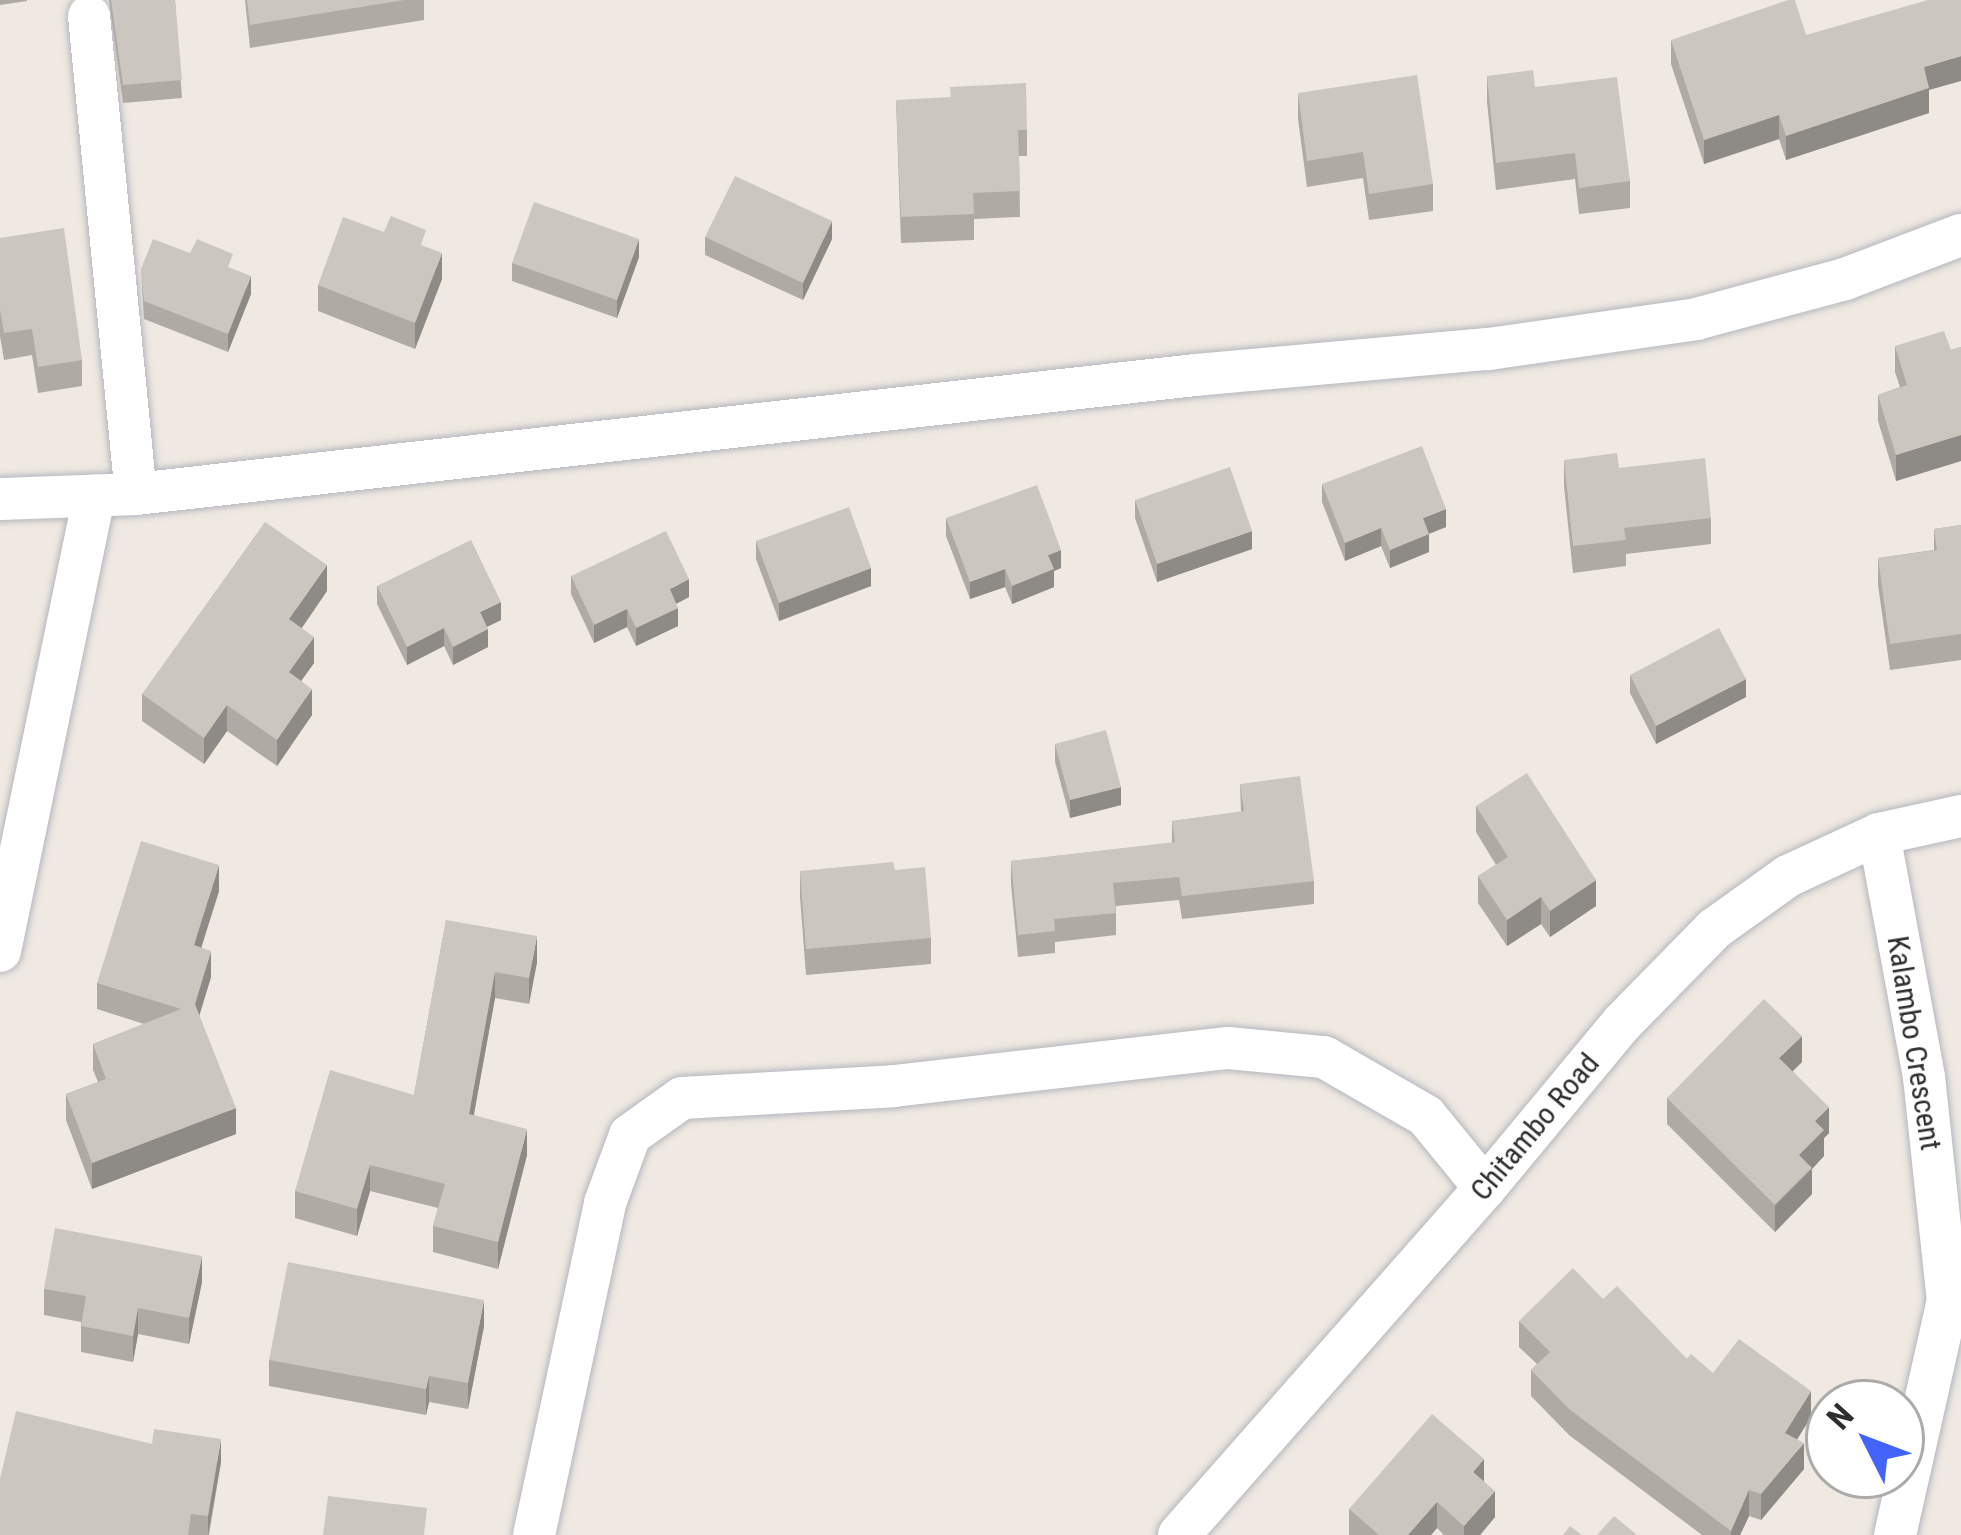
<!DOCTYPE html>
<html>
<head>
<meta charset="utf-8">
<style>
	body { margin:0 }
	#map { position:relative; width:1961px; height:1535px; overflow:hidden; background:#efe9e1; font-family:"Roboto Condensed",sans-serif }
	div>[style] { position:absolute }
	.roads { filter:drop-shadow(0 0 3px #b4b7c1) drop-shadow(0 0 3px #b4b7c1) }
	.minor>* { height:42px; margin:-21px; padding:0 21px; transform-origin:21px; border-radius:21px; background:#fff }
	.wall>* { inset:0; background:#afaba4 }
	.shaded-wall>* { inset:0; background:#8e8b86 }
	.building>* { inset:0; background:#cbc7bf }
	span { translate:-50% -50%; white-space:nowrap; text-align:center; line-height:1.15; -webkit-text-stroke:12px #fff; paint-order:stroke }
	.street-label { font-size:30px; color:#2e2e2e }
	.north { position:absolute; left:1805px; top:1379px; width:120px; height:120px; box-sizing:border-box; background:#fff; border:3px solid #ababab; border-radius:50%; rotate:312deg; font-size:33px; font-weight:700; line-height:48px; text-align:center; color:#2e2e2e }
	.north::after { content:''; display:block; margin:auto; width:42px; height:54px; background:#4264fb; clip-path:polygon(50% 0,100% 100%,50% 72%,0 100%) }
</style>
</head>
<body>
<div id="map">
	<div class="roads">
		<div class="minor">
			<i style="left:89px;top:16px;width:480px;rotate:84.4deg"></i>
			<i style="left:0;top:499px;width:136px;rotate:-2.1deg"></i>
			<i style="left:136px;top:494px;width:1066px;rotate:-6.41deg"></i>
			<i style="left:1195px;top:375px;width:295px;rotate:-5.1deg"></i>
			<i style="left:1489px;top:349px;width:209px;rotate:-8.2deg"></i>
			<i style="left:1696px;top:319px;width:154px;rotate:-15deg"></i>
			<i style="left:1845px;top:279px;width:124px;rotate:-20.8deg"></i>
			<i style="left:1879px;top:834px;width:247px;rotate:79.5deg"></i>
			<i style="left:1924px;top:1077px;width:224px;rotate:83.9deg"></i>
			<i style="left:1948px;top:1300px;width:241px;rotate:102.7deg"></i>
			<i style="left:0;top:951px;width:465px;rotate:-78.3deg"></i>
			<i style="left:534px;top:1535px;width:340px;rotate:-77.9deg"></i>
			<i style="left:605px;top:1203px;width:72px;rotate:-69.8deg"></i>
			<i style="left:630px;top:1135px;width:64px;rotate:-35.4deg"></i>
			<i style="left:682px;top:1098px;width:212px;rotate:-3.2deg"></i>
			<i style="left:894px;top:1086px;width:336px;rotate:-6.5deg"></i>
			<i style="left:1228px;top:1048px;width:96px;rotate:5.4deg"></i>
			<i style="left:1324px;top:1057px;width:118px;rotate:30deg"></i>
			<i style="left:1426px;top:1116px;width:93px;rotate:50.7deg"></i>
			<i style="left:1179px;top:1535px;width:463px;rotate:-48.6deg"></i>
			<i style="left:1485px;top:1188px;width:214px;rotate:-50.3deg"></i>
			<i style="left:1622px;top:1023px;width:132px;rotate:-45.6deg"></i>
			<i style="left:1714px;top:929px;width:91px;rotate:-35.6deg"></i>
			<i style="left:1788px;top:876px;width:100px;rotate:-24.8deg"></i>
			<i style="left:1879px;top:834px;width:84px;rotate:-12.4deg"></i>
		</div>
	</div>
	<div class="wall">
		<i style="clip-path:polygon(0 0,27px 0,27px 1px,0 5px)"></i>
		<i style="clip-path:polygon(109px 0,175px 0,182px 98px,123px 103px)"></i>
		<i style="clip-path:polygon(245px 0,424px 0,424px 20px,250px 48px)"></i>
		<i style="clip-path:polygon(1806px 35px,1929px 90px,1929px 113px,1786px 160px,1779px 139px,1704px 164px,1671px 64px,1671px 40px)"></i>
		<i style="clip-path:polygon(1487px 76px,1535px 87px,1630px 181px,1630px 208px,1579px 214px,1575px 179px,1496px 190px,1487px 102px)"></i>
		<i style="clip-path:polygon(1298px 93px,1433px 184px,1433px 211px,1369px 220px,1363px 178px,1307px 187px,1298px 119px)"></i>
		<i style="clip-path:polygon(896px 100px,1027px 130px,1027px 156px,1019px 156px,1020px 217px,974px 219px,974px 240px,901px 243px)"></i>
		<i style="clip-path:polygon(705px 237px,832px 239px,803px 300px,705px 255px)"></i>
		<i style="clip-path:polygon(0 238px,82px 360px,82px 386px,38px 393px,32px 355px,4px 360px,0 336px)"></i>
		<i style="clip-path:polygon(426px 247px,442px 279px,415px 349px,318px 311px,318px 285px)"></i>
		<i style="clip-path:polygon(639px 257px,617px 318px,512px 281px,512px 263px)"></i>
		<i style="clip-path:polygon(141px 269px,233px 269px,251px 294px,228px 352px,144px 319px)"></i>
		<i style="clip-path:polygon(1895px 346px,1951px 350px,1961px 347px,1961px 461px,1896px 481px,1878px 421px,1878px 395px,1900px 387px,1895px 372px)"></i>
		<i style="clip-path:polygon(1564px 460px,1619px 468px,1711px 518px,1711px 544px,1626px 554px,1626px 566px,1573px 573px,1564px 486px)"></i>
		<i style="clip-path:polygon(1322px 484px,1446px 527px,1429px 534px,1429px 552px,1390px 568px,1381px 546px,1345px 561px,1322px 502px)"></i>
		<i style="clip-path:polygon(1135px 500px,1252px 549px,1157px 582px,1135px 518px)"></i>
		<i style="clip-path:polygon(946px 518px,1061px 568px,1054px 571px,1054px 587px,1012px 604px,1005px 587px,970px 599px,946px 536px)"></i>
		<i style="clip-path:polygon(1961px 525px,1961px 660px,1890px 670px,1878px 585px,1878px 558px,1934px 550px,1934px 529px)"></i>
		<i style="clip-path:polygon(756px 541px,871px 586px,779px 621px,756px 559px)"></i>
		<i style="clip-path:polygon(571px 576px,689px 597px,676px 604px,678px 626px,636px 646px,627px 627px,594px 643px,571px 594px)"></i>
		<i style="clip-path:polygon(377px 586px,501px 620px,487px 627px,488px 647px,453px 665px,444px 646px,407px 665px,377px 604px)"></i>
		<i style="clip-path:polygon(327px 591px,302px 628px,314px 663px,301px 681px,312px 715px,277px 766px,227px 731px,204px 764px,142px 721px,142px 694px)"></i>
		<i style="clip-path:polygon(1630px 675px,1746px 697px,1656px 744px,1630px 693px)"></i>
		<i style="clip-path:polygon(1055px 744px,1121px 805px,1070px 818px,1055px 762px)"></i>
		<i style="clip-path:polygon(1240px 784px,1314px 881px,1314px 904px,1182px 919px,1179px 900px,1116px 906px,1116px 935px,1055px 942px,1055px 953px,1018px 957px,1011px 884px,1011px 861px,1172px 843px,1172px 821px,1241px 812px)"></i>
		<i style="clip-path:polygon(1476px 806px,1596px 906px,1550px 937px,1541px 924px,1507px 946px,1478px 903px,1478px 876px,1496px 865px,1476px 832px)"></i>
		<i style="clip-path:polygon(895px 870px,931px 938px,931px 964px,806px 975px,800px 897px,800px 871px)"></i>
		<i style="clip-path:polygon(219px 891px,201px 947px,211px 977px,199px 1015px,236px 1134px,92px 1189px,66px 1120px,66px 1094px,98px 1082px,93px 1070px,93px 1044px,144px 1024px,97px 1009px,97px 983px)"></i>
		<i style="clip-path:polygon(446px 920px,537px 962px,529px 1004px,495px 998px,474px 1115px,527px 1155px,498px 1269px,433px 1252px,433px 1226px,438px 1208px,370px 1191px,357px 1236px,295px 1218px,295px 1191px,414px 1095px)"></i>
		<i style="clip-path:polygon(1802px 1062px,1793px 1071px,1829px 1133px,1824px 1138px,1824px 1156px,1812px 1169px,1812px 1194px,1775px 1232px,1667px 1124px,1667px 1098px)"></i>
		<i style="clip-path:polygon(202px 1282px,189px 1344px,138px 1334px,133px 1362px,81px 1352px,81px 1322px,44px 1315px,44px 1289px)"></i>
		<i style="clip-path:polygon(1603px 1299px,1687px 1359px,1713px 1373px,1811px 1417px,1797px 1439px,1804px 1469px,1761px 1520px,1749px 1516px,1740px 1535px,1702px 1535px,1569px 1435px,1531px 1396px,1531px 1370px,1537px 1364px,1519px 1347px,1519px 1321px)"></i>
		<i style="clip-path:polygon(484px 1326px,468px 1409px,429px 1402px,426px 1415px,269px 1386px,269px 1360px)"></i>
		<i style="clip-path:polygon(221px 1462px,209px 1535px,0 1535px)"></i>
		<i style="clip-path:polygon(1484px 1482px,1495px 1517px,1480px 1535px,1444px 1535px,1437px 1528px,1431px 1535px,1349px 1535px,1349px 1509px)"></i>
	</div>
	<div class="shaded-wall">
		<i style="clip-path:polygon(1961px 56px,1961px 81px,1929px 90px,1929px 113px,1786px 160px,1786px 136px,1924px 67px)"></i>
		<i style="clip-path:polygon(1779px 115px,1779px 139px,1704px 164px,1704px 140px)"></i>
		<i style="clip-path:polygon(832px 221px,832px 239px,803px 300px,803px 283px)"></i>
		<i style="clip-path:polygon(639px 239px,639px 257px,617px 318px,617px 300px)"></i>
		<i style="clip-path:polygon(442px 253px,442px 279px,415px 349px,415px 323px)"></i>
		<i style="clip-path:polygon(251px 276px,251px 294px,228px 352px,228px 334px)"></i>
		<i style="clip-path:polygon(1961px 435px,1961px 461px,1896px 481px,1896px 455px)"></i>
		<i style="clip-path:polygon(1446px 509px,1446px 527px,1423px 536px,1423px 518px)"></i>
		<i style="clip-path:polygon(1381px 528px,1381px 546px,1345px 561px,1345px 543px)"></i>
		<i style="clip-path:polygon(1252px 531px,1252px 549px,1157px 582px,1157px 564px)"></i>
		<i style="clip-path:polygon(1429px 534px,1429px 552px,1390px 568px,1390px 550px)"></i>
		<i style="clip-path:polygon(1061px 550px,1061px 568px,1054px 571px,1054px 587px,1012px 604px,1012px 586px,1048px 555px)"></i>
		<i style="clip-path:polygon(327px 565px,327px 591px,289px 646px,289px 619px)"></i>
		<i style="clip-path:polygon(871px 568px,871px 586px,779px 621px,779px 603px)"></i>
		<i style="clip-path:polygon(1005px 569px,1005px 587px,970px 599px,970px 582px)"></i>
		<i style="clip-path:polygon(689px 579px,689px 597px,670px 607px,670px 589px)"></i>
		<i style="clip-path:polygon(501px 602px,501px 620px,480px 630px,480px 612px)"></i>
		<i style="clip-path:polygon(678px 608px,678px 626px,636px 646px,636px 628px)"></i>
		<i style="clip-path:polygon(627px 609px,627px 627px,594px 643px,594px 625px)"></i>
		<i style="clip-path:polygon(444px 628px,444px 646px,407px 665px,407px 647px)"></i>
		<i style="clip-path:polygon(488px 629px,488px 647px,453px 665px,453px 647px)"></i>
		<i style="clip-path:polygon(314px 637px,314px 663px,289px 698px,289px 672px)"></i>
		<i style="clip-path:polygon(1746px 679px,1746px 697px,1656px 744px,1656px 726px)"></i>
		<i style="clip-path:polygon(312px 689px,312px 715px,277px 766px,277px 740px)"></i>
		<i style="clip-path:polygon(227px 705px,227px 731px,204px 764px,204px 738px)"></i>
		<i style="clip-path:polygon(1121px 787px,1121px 805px,1070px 818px,1070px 800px)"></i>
		<i style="clip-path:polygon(219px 865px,219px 891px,194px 971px,194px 945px)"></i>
		<i style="clip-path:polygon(1596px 880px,1596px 906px,1550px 937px,1550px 911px)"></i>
		<i style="clip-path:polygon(1541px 897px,1541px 924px,1507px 946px,1507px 920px)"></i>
		<i style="clip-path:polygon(537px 936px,537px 962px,529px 1004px,529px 978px)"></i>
		<i style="clip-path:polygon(211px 951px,211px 977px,195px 1030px,195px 1004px)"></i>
		<i style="clip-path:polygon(495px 972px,495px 998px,469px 1140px,469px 1114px)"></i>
		<i style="clip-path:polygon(1802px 1036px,1802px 1062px,1779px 1084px,1779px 1058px)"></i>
		<i style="clip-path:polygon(1829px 1107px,1829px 1133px,1824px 1138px,1824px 1156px,1812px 1169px,1812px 1194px,1775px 1232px,1775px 1205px,1815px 1121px)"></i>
		<i style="clip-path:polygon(236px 1108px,236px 1134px,92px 1189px,92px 1163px)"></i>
		<i style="clip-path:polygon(527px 1129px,527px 1155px,498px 1269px,498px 1242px)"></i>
		<i style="clip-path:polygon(370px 1165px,370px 1191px,357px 1236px,357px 1209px)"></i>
		<i style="clip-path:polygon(202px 1256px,202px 1282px,189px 1344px,189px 1318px)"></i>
		<i style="clip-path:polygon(484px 1300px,484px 1326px,468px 1409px,468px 1383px)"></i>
		<i style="clip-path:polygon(138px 1308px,138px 1334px,133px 1362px,133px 1336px)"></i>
		<i style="clip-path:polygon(429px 1376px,429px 1402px,426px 1415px,426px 1389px)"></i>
		<i style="clip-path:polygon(1811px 1391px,1811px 1417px,1785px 1459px,1785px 1433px)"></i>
		<i style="clip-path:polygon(221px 1439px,221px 1462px,208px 1535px,208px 1516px)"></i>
		<i style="clip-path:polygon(1804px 1443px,1804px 1469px,1761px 1520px,1761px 1494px)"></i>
		<i style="clip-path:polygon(1484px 1459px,1484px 1485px,1473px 1472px)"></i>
		<i style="clip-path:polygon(1749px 1490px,1749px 1516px,1740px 1535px,1731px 1535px,1731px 1531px)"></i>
		<i style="clip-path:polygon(1495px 1491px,1495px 1517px,1480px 1535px,1464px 1535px,1464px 1526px)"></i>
		<i style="clip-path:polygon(1437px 1502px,1437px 1528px,1431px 1535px,1408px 1535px)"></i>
	</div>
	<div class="building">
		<i style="clip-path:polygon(111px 0,175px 0,182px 80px,123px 85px)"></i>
		<i style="clip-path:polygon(247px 0,404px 0,250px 25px)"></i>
		<i style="clip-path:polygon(1788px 0,1795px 0,1806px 35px,1928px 0,1961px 0,1961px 56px,1924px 67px,1929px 88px,1786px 136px,1779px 115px,1704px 140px,1671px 40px)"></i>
		<i style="clip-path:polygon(1533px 70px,1535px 87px,1617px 77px,1630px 181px,1579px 188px,1575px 153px,1496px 163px,1487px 76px)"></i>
		<i style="clip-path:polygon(1417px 75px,1433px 184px,1369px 194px,1363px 152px,1307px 161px,1298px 93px)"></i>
		<i style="clip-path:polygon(1026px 83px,1027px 130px,1018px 130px,1020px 191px,973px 193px,974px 214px,901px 217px,896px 100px,951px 97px,950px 87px)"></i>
		<i style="clip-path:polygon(735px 176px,832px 221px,803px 283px,705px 237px)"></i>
		<i style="clip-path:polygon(534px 202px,639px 239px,617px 300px,512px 263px)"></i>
		<i style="clip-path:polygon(391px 216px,426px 230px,421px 245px,442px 253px,415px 323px,318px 285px,343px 217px,384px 232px)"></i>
		<i style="clip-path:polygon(64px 228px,82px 360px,38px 367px,32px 329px,4px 333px,0 310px,0 238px)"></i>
		<i style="clip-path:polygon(153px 239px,190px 253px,197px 239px,233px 254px,228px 267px,251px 276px,228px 334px,144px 301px,141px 269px)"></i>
		<i style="clip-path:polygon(1944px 331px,1951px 350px,1961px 347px,1961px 435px,1896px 455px,1878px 395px,1907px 385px,1895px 346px)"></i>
		<i style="clip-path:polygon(1422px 446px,1446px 509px,1423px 518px,1429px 534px,1390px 550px,1381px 528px,1345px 543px,1322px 484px)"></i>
		<i style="clip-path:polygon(1617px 453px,1619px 468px,1705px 458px,1711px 518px,1624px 528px,1626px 540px,1573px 546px,1564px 460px)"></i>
		<i style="clip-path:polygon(1230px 467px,1252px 531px,1157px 564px,1135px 500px)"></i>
		<i style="clip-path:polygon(1037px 485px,1061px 550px,1048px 555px,1054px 569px,1012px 586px,1005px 569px,970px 582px,946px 518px)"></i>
		<i style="clip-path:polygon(849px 507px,871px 568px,779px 603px,756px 541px)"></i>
		<i style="clip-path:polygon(265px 522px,327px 565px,289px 619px,314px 637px,289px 672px,312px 689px,277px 740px,227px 705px,204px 738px,142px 694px)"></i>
		<i style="clip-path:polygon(1961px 525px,1961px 634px,1890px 644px,1878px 558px,1937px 550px,1934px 529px)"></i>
		<i style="clip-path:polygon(666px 531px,689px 579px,670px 589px,678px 608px,636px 628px,627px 609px,594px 625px,571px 576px)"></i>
		<i style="clip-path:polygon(471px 540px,501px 602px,480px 612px,488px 629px,453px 647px,444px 628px,407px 647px,377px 586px)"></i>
		<i style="clip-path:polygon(1719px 628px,1746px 679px,1656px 726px,1630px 675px)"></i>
		<i style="clip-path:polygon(1106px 730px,1121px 787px,1070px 800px,1055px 744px)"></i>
		<i style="clip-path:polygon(1527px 773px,1596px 880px,1550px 911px,1541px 897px,1507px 920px,1478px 876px,1508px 857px,1476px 806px)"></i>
		<i style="clip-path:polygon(1300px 776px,1314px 881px,1182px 896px,1179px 877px,1113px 883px,1116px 913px,1054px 919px,1055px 931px,1018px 935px,1011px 861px,1175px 842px,1172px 821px,1244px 811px,1240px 784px)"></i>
		<i style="clip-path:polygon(141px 841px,219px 865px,194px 945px,211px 951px,195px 1004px,236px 1108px,92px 1163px,66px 1094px,106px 1079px,93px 1044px,181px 1009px,97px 983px)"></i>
		<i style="clip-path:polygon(893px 862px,895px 870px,925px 867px,931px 938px,806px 949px,800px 871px)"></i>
		<i style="clip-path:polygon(446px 920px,537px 936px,529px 978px,495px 972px,469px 1114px,527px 1129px,498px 1242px,433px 1226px,445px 1184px,370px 1165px,357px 1209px,295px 1191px,330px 1070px,414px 1095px)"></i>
		<i style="clip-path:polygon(1764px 999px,1802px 1036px,1779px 1058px,1829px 1107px,1815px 1121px,1824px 1130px,1799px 1155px,1812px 1168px,1775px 1205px,1667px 1098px)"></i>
		<i style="clip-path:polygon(55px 1228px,202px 1256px,189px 1318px,138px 1308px,133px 1336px,81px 1326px,86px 1296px,44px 1289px)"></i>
		<i style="clip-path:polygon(288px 1262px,484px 1300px,468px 1383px,429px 1376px,426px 1389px,269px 1360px)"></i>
		<i style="clip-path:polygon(1573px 1268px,1603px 1299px,1617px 1286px,1687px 1359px,1691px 1354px,1713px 1373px,1739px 1339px,1811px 1391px,1785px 1433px,1804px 1443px,1761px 1494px,1749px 1490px,1731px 1531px,1569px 1409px,1531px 1370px,1550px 1352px,1519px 1321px)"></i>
		<i style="clip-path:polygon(16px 1411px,152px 1444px,154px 1429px,221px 1439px,208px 1516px,191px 1514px,188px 1535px,0 1535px,0 1479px)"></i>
		<i style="clip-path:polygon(1432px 1414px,1484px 1459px,1473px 1472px,1495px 1491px,1464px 1526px,1437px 1502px,1408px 1535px,1379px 1535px,1349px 1509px)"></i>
		<i style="clip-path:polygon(328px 1496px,427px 1508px,424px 1535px,323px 1535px)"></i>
		<i style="clip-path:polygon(1614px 1516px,1637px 1535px,1597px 1535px)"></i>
		<i style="clip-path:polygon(1570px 1526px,1582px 1535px,1563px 1535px)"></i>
	</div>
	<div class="street-label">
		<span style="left:1914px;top:1043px;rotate:81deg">Kalambo Crescent</span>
		<span style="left:1535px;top:1127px;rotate:-50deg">Chitambo Road</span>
	</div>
	<div class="north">N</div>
</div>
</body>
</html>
